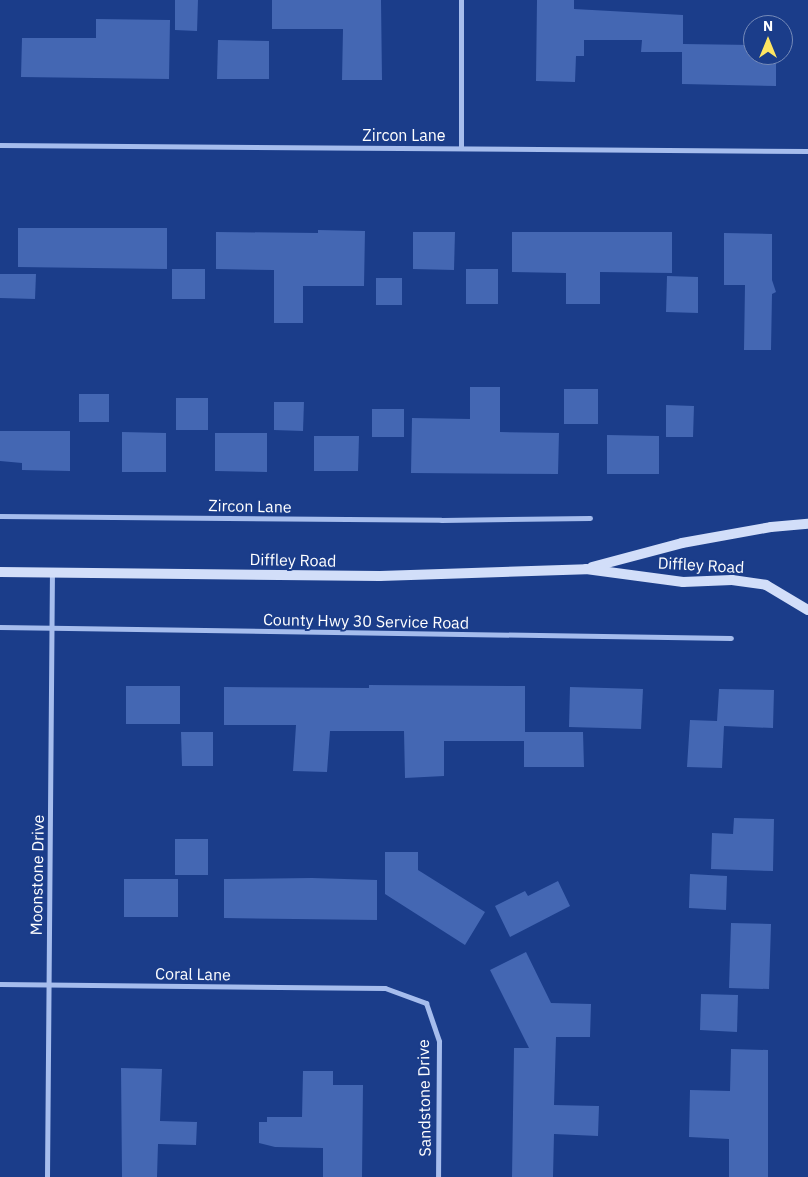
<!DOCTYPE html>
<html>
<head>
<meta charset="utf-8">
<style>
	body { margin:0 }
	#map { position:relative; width:808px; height:1177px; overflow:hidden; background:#1b3d8a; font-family:"IBM Plex Sans",sans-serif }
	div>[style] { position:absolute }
	.building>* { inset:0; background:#4467b3 }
	.street>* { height:5px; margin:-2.5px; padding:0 2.5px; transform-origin:2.5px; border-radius:2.5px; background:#a6bded }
	.secondary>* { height:10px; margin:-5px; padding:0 5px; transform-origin:5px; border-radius:5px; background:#d2def9 }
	span { translate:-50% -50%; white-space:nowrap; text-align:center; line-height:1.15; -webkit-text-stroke:4px #1b3d8a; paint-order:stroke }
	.street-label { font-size:16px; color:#fff }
	.north { position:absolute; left:743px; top:15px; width:50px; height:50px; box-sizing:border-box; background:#1b3d8a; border:1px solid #768bb9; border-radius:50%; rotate:0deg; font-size:14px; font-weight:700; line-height:20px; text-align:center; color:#fff }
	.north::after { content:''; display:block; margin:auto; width:18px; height:22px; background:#fee562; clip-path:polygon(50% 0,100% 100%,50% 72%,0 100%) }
</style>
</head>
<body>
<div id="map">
	<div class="building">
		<i style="clip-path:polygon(175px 0,198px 0,197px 31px,175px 30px)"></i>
		<i style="clip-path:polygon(272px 0,381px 0,382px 80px,342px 80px,343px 29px,272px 29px)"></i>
		<i style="clip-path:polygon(537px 0,574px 0,574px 9px,683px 15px,683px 44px,753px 45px,753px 55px,776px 55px,776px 86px,682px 84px,682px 52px,641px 52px,642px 40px,584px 40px,584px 56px,576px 56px,575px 82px,536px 81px)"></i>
		<i style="clip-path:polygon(96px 19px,170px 20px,169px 79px,21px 77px,22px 38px,96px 38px)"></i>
		<i style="clip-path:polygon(218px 40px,269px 41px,269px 79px,217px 79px)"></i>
		<i style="clip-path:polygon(18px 228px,167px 228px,167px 269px,18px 267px)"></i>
		<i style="clip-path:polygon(318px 230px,365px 231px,364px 286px,303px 286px,303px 323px,274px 323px,274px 270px,216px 269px,216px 232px,318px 233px)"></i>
		<i style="clip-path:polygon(413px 232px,455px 232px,454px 270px,413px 269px)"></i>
		<i style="clip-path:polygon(512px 232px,672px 232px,672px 273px,600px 272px,600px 304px,566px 304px,566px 273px,512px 272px)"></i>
		<i style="clip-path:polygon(724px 233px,772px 234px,772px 280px,776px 292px,772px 294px,771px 350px,744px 350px,745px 285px,724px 285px)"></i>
		<i style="clip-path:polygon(172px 269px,205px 269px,205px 299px,172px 299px)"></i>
		<i style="clip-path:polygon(466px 269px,498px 269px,498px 304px,466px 304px)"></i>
		<i style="clip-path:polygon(0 274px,36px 274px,35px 299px,0 298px)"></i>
		<i style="clip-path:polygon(667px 276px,698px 277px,698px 313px,666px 312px)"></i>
		<i style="clip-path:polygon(376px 278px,402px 278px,402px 305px,376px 305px)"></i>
		<i style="clip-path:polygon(470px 387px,500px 387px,500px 432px,559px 433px,558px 474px,411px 473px,412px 418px,470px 419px)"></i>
		<i style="clip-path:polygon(564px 389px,598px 389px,598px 424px,564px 424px)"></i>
		<i style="clip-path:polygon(79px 394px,109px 394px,109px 422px,79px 422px)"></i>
		<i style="clip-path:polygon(176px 398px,208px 398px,208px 430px,176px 430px)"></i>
		<i style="clip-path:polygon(274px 402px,304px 402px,303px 431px,274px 430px)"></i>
		<i style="clip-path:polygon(666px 405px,694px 406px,693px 437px,666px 437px)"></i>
		<i style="clip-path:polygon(372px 409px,404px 409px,404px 437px,372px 437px)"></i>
		<i style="clip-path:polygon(0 431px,70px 431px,70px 471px,22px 470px,22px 463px,0 461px)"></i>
		<i style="clip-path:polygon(122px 432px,166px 433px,166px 472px,122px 472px)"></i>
		<i style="clip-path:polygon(215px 433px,267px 433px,267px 472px,215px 471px)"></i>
		<i style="clip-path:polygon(607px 435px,659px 436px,659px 474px,607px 474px)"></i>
		<i style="clip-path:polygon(314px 436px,359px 436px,358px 471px,314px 471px)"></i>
		<i style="clip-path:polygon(369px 685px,525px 686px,525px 732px,583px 732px,584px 767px,524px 767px,524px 741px,444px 741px,444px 776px,405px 778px,404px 731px,330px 731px,327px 772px,293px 771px,296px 725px,224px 725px,224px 687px,369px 688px)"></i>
		<i style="clip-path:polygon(126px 686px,180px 686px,180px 724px,126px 724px)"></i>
		<i style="clip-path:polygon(570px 687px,643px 689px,641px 729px,569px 727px)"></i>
		<i style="clip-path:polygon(719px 689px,774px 690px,773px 728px,724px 726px,722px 768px,687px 767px,690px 720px,717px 721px)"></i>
		<i style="clip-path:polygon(181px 732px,213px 732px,213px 766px,182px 766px)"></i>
		<i style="clip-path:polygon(734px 818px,774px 819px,773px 871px,711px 869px,712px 833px,733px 834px)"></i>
		<i style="clip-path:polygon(175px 839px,208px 839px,208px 875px,175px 875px)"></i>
		<i style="clip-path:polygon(385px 852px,418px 852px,418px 870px,485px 912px,465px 945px,385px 894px)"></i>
		<i style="clip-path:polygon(690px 874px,727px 876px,726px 910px,689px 908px)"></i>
		<i style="clip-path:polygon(312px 878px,377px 880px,377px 920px,224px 918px,224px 879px)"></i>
		<i style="clip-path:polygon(124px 879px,178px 879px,178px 917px,124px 917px)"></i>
		<i style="clip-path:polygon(558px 881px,570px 906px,510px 937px,495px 906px,525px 891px,528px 896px)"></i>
		<i style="clip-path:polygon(731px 923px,771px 924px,769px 989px,729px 988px)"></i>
		<i style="clip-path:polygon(526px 952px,551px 1003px,591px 1004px,590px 1037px,556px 1037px,554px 1105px,599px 1106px,598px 1136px,554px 1134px,553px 1177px,512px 1177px,514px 1048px,529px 1048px,490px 970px)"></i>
		<i style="clip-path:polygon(701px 994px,738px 995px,737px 1032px,700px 1030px)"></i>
		<i style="clip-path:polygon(731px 1049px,768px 1050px,768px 1177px,729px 1177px,729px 1139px,689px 1137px,690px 1090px,730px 1091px)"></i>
		<i style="clip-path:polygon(121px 1068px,162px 1069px,160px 1121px,197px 1122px,196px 1145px,158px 1144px,157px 1177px,122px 1177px)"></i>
		<i style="clip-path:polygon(303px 1071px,333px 1071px,333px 1085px,363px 1085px,362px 1177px,323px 1177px,323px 1148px,275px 1147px,259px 1143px,259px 1122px,267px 1122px,267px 1117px,302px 1117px)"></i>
	</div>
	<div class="street">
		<i style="left:0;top:145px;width:808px;rotate:0.43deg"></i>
		<i style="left:461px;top:148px;width:148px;rotate:-90deg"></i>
		<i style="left:0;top:516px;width:441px;rotate:0.5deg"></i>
		<i style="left:441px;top:520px;width:149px;rotate:-0.8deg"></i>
		<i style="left:0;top:627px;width:731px;rotate:0.86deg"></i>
		<i style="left:0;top:984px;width:385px;rotate:0.6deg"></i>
		<i style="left:385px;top:988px;width:44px;rotate:20.1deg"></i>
		<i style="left:426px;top:1003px;width:40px;rotate:71.1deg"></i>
		<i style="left:439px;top:1041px;width:136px;rotate:90.4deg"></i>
		<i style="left:47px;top:1177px;width:604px;rotate:-89.53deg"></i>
	</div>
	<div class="secondary">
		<i style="left:592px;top:567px;width:93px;rotate:-14.9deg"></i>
		<i style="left:682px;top:543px;width:90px;rotate:-10.2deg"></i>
		<i style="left:771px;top:527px;width:37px;rotate:-5deg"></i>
		<i style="left:0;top:572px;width:380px;rotate:0.6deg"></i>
		<i style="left:380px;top:576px;width:206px;rotate:-1.9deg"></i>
		<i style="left:586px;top:569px;width:98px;rotate:7.6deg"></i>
		<i style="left:683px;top:582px;width:49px;rotate:-2.3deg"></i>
		<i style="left:732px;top:580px;width:34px;rotate:8deg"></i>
		<i style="left:766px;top:585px;width:49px;rotate:30.8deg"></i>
	</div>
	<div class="street-label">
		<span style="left:404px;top:135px">Zircon Lane</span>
		<span style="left:250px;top:506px;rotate:1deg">Zircon Lane</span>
		<span style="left:293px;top:560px;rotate:1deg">Diffley Road</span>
		<span style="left:701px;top:565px;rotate:3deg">Diffley Road</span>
		<span style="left:366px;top:621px;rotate:1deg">County Hwy 30 Service Road</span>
		<span style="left:37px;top:875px;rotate:-89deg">Moonstone Drive</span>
		<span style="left:193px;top:974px;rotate:1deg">Coral Lane</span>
		<span style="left:424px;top:1098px;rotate:-91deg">Sandstone Drive</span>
	</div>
	<div class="north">N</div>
</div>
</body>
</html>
